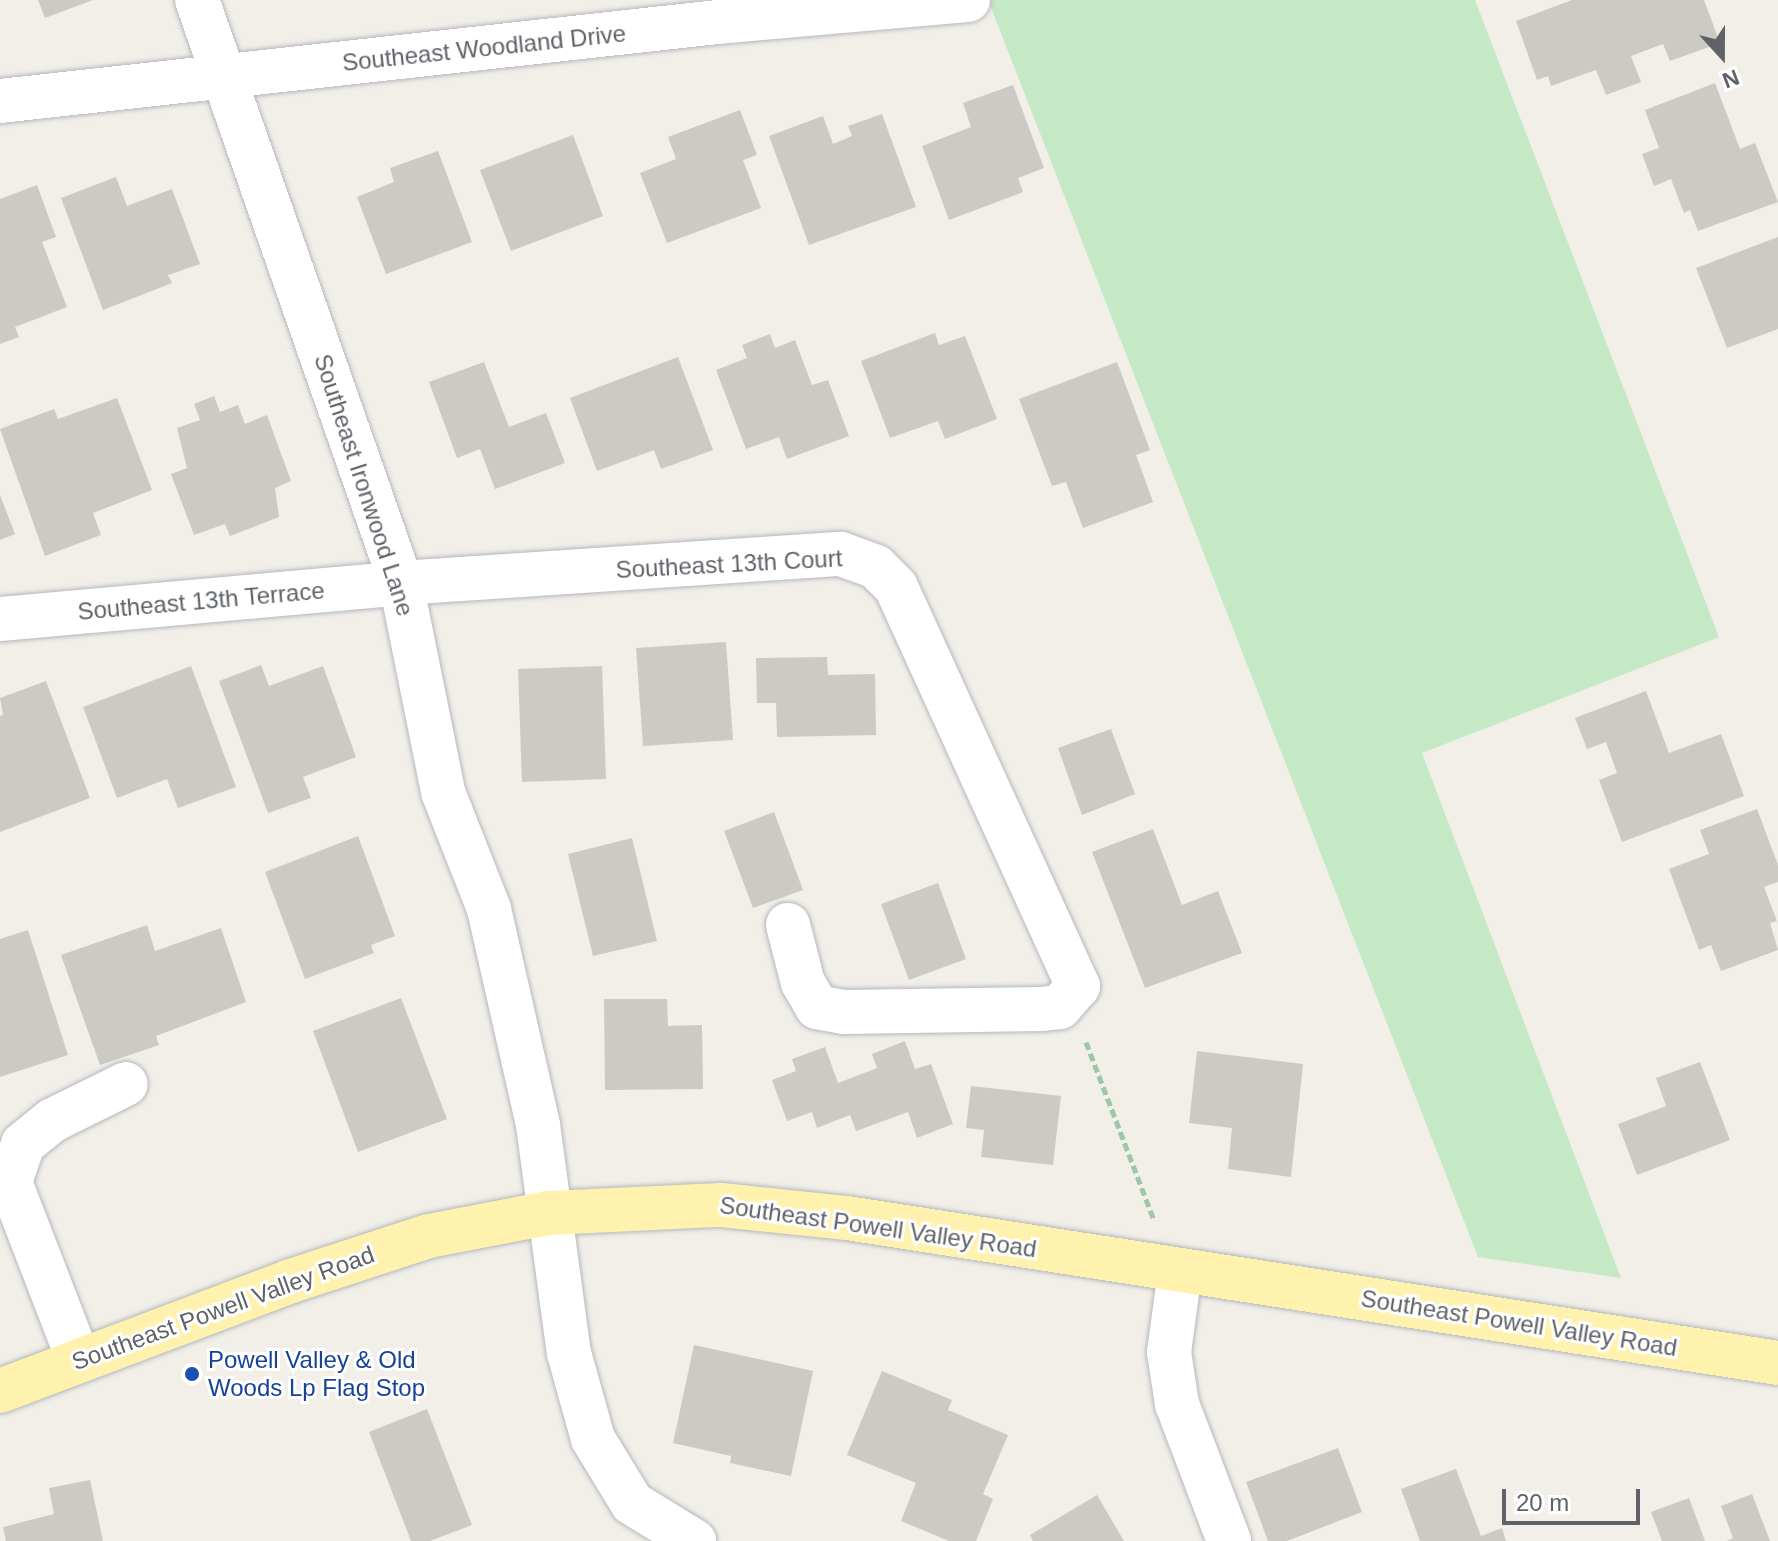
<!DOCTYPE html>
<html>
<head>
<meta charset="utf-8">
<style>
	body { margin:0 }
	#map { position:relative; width:1778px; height:1541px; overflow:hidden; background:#f1efe8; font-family:Helvetica,sans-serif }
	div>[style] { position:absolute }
	.green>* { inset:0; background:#c5e8c5 }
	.building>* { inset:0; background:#cccac5 }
	.path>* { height:5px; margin-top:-2.5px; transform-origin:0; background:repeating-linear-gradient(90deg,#9cc7a9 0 8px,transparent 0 12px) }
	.roads { filter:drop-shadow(0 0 2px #b5b8bc) drop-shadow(0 0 2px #b5b8bc) }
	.minor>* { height:44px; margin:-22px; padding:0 22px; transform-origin:22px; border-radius:22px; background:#fff }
	.major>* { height:44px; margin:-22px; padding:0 22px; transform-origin:22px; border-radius:22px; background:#fff2af }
	.dots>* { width:22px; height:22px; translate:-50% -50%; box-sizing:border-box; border:4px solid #fff; border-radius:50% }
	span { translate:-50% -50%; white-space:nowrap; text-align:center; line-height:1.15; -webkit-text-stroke:6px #fff; paint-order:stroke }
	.street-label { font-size:24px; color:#5f6368 }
	.transit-label { font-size:24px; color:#164399 }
	.left { translate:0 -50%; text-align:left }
	.north { position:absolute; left:1682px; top:16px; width:80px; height:80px; -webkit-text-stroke:6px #fff; paint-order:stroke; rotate:159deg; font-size:22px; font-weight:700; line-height:32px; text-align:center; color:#5f6368 }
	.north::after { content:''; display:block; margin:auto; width:28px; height:36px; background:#5f6368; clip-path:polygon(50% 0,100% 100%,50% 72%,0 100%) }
	.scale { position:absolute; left:1502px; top:1489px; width:138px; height:36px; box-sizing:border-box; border:4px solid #5f6368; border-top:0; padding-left:10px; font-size:24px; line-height:28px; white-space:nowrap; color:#5f6368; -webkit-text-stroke:6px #fff; paint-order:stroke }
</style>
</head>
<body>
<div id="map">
	<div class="green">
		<i style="clip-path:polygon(988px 0,1475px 0,1719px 637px,1422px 753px,1621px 1278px,1478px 1257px)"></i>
	</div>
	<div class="building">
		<i style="clip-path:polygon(38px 0,93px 0,45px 18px)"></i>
		<i style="clip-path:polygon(1572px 0,1704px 0,1720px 43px,1670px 61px,1663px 44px,1631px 56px,1641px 82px,1606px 95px,1596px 70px,1551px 86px,1548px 76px,1537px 80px,1516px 21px)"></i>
		<i style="clip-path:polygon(1715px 83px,1740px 149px,1755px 143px,1778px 202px,1698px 231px,1690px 210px,1684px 213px,1671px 179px,1654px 186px,1642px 154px,1659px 148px,1645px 110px)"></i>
		<i style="clip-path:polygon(1013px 85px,1044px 168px,1018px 178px,1023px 192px,949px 220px,922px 146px,971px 127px,963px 103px)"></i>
		<i style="clip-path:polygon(740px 110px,757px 155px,743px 160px,761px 208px,667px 243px,640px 173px,676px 159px,668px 137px)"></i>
		<i style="clip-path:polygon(882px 114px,916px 207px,809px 245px,769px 136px,823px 116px,833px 144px,852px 136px,848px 126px)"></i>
		<i style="clip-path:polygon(573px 135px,603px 216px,511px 251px,480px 170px)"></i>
		<i style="clip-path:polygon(438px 151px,472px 242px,386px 274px,357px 197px,394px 182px,390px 168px)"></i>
		<i style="clip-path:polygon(116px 177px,127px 206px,172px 189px,200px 264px,168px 275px,172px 283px,103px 310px,61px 198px)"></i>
		<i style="clip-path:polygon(37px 185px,56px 237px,42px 242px,67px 307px,15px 327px,19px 337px,0 344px,0 199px)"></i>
		<i style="clip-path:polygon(1778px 237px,1778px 329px,1727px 348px,1696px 268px)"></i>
		<i style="clip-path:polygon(935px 333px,939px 345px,965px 336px,997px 419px,945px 439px,938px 421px,890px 438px,861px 361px)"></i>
		<i style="clip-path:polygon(770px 334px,775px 348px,795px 340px,812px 385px,828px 380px,849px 436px,787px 459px,779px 437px,746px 449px,716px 370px,747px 358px,742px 345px)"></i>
		<i style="clip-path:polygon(678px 357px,713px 450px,661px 469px,654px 450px,597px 471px,570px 398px)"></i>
		<i style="clip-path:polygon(484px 362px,509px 427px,546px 413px,565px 463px,495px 489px,480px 449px,457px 458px,429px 382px)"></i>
		<i style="clip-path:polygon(1117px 362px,1150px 450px,1136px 455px,1153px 502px,1083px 528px,1066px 482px,1052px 486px,1019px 399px)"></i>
		<i style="clip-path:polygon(214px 396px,220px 412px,238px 405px,245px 424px,267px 415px,291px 481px,275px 488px,279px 517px,230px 536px,225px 524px,194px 535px,171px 474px,187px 468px,177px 428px,200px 420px,194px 404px)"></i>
		<i style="clip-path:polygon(117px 398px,152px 490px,93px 513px,101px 535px,45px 556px,0 429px,54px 409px,58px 419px)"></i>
		<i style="clip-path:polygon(0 495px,15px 534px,0 540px)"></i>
		<i style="clip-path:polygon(726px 642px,733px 740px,643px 746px,636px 648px)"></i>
		<i style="clip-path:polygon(827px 657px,828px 675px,875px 674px,876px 735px,777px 737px,776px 703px,757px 703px,756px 658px)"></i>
		<i style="clip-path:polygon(261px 665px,269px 686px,323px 666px,356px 757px,303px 777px,311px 798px,268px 813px,219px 681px)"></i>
		<i style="clip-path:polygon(191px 666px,236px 787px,178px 808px,167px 779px,117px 798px,83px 707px)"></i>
		<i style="clip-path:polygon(602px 666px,606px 779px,522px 782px,518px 669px)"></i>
		<i style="clip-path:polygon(46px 681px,90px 798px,0 832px,0 716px,3px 715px,0 698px)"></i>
		<i style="clip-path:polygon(1646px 691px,1669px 753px,1721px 734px,1744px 796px,1622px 842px,1599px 780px,1617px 773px,1606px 742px,1587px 749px,1575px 718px)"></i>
		<i style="clip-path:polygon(1111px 729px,1135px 794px,1082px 815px,1058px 748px)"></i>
		<i style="clip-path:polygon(1757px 809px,1778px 865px,1778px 882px,1764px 887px,1777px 921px,1770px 923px,1778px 950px,1721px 971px,1711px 945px,1699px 950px,1669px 869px,1709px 854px,1700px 830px)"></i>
		<i style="clip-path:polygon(774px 812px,803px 890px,753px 908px,724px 831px)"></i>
		<i style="clip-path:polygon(1153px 829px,1182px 905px,1218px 891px,1242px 953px,1145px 988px,1092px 852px)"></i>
		<i style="clip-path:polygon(358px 836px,395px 936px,371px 945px,374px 953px,305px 979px,265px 872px)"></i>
		<i style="clip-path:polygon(632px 838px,657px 941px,593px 956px,568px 854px)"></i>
		<i style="clip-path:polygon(938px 883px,966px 959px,909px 980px,881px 904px)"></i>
		<i style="clip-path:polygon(147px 925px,155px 951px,221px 928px,246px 1002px,156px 1036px,159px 1045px,100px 1065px,61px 955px)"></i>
		<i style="clip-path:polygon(28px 930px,68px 1055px,0 1077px,0 939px)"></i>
		<i style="clip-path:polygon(401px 998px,447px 1119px,358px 1152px,313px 1031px)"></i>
		<i style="clip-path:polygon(604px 999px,667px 999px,668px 1026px,702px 1025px,703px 1089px,605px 1090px)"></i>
		<i style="clip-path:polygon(905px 1041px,915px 1069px,931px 1064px,953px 1124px,917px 1138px,908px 1112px,856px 1131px,850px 1115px,817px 1128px,812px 1112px,787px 1121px,772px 1080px,796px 1071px,792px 1059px,825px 1047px,838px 1083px,877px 1068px,872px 1054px)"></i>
		<i style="clip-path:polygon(1197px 1051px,1303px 1064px,1291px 1177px,1228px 1169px,1232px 1128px,1189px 1123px)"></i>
		<i style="clip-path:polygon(1700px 1062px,1730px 1140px,1637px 1175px,1618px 1124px,1666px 1106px,1656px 1078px)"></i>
		<i style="clip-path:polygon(971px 1086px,1061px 1096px,1053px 1165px,981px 1157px,984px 1130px,966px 1128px)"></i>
		<i style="clip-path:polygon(694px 1345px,813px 1371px,791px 1476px,730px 1463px,731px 1456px,673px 1443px)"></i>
		<i style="clip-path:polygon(882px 1371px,952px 1400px,948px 1410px,1008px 1435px,983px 1494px,993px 1499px,976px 1541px,949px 1541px,901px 1521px,916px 1483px,847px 1455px)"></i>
		<i style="clip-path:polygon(427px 1409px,472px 1525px,430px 1541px,411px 1541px,369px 1432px)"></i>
		<i style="clip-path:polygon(1338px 1448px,1362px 1512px,1287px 1541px,1268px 1541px,1246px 1482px)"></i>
		<i style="clip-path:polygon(1456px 1469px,1481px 1536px,1502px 1528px,1506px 1541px,1420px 1541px,1401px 1489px)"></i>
		<i style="clip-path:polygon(90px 1480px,103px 1541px,6px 1541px,3px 1527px,54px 1514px,49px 1488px)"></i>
		<i style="clip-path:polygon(1752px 1494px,1770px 1541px,1727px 1541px,1733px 1538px,1721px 1506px)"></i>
		<i style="clip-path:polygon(1097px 1495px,1124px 1541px,1033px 1541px,1030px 1535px)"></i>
		<i style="clip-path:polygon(1689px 1498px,1705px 1541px,1662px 1541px,1651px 1512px)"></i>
	</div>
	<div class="path">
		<i style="left:1086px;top:1042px;width:191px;rotate:69.1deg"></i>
	</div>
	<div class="roads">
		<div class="minor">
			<i style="left:197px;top:0;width:618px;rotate:70.71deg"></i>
			<i style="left:401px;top:583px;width:213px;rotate:78.6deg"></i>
			<i style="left:443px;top:792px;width:126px;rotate:68.5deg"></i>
			<i style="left:489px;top:909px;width:221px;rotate:77.2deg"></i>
			<i style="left:538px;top:1125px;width:230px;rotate:82.3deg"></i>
			<i style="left:569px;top:1353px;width:89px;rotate:74.4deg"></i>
			<i style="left:593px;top:1439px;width:75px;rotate:58.6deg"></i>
			<i style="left:632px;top:1503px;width:73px;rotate:31.5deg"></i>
			<i style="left:0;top:101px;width:722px;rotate:-6.28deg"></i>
			<i style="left:718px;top:22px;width:251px;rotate:-5deg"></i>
			<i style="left:0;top:619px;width:403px;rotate:-5.1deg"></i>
			<i style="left:401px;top:583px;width:441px;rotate:-3.8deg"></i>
			<i style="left:841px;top:554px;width:37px;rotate:20deg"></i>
			<i style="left:876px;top:567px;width:28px;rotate:45deg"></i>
			<i style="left:896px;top:587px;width:439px;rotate:65.5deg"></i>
			<i style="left:1078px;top:986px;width:28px;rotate:131deg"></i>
			<i style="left:1060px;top:1007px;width:18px;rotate:174deg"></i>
			<i style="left:1042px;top:1009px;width:198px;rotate:179.1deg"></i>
			<i style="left:844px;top:1012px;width:27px;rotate:-170deg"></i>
			<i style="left:817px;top:1007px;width:28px;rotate:-120deg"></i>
			<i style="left:803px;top:983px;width:60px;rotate:-104.5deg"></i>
			<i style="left:1180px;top:1271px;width:82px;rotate:97.7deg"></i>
			<i style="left:1169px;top:1352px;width:53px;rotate:81.3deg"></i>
			<i style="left:1177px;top:1404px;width:147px;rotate:69.2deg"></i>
			<i style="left:79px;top:1361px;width:192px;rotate:-111.1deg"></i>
			<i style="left:10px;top:1182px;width:40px;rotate:-71.1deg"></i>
			<i style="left:23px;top:1144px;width:38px;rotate:-39deg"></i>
			<i style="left:53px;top:1120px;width:81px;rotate:-26.3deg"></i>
		</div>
		<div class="major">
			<i style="left:0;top:1391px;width:308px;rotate:-20.7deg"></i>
			<i style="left:288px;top:1282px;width:148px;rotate:-18.1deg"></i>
			<i style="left:429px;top:1236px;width:122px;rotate:-10.9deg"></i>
			<i style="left:549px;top:1213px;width:172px;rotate:-2.7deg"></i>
			<i style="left:721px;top:1205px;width:127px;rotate:5.9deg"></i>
			<i style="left:847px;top:1218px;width:942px;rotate:8.85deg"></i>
		</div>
	</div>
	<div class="dots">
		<i style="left:192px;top:1374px;background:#1a4fb4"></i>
	</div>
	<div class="street-label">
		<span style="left:484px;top:48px;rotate:-6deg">Southeast Woodland Drive</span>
		<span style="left:364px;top:485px;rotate:72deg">Southeast Ironwood Lane</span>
		<span style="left:729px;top:564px;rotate:-3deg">Southeast 13th Court</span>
		<span style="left:201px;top:601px;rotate:-5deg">Southeast 13th Terrace</span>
		<span style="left:878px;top:1227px;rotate:8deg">Southeast Powell Valley Road</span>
		<span style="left:223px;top:1308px;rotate:-20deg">Southeast Powell Valley Road</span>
		<span style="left:1519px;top:1323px;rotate:9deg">Southeast Powell Valley Road</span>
	</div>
	<div class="transit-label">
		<span class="left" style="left:208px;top:1374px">Powell Valley &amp; Old<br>Woods Lp Flag Stop</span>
	</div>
	<div class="north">N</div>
	<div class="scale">20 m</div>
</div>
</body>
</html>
